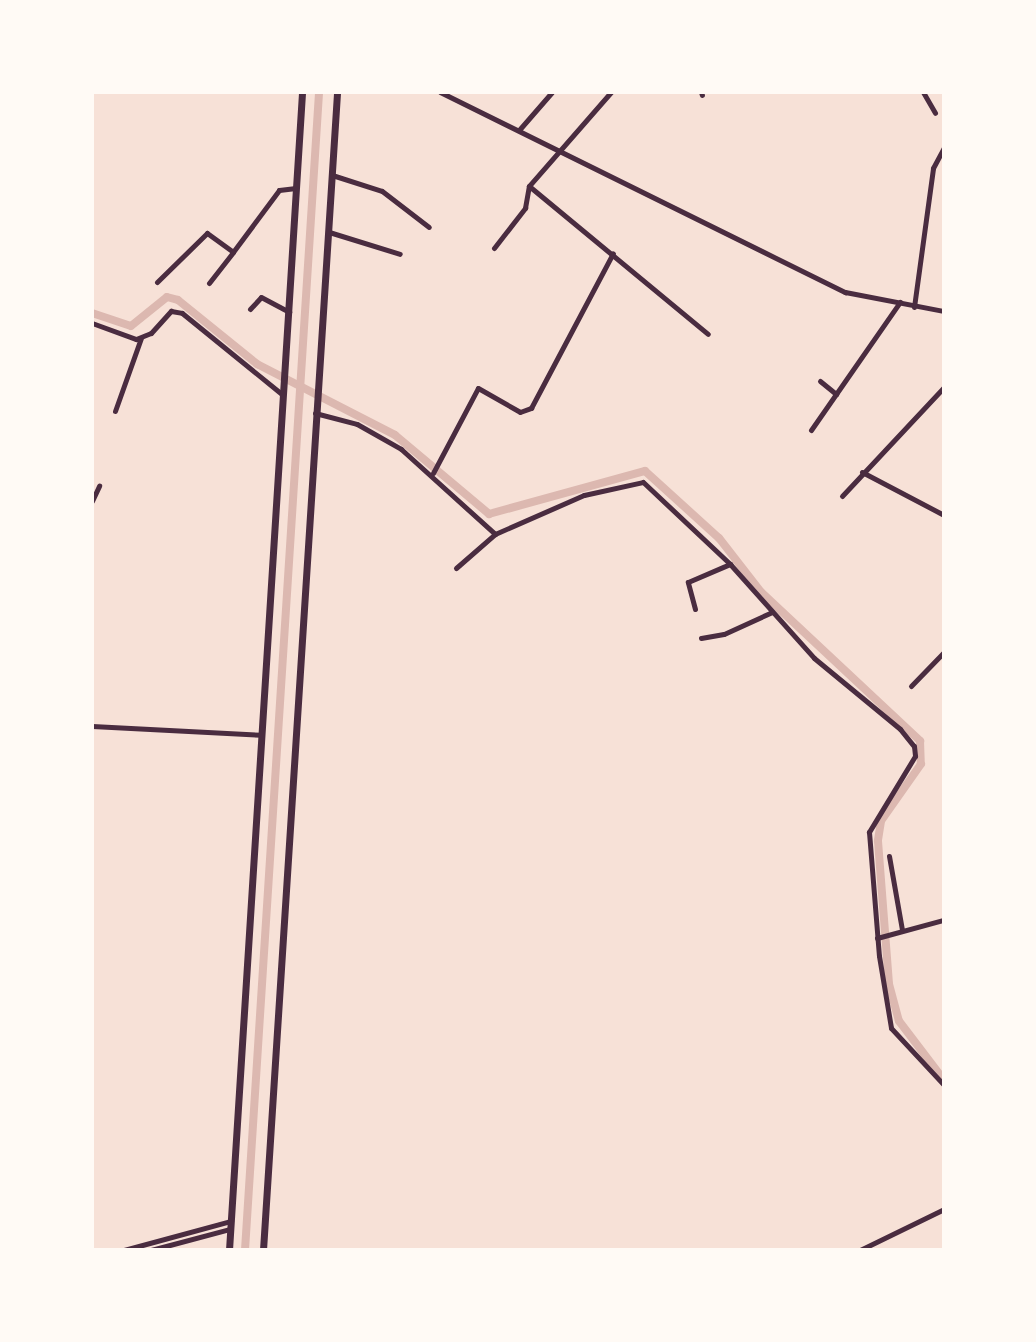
<!DOCTYPE html>
<html>
<head>
<meta charset="utf-8">
<style>
	body { margin:0 }
	#map { position:relative; width:1036px; height:1342px; overflow:hidden; background:#f7e1d7; font-family:"Titillium Web",sans-serif }
	div>[style] { position:absolute }
	.canal>* { height:8px; margin:-4px; padding:0 4px; transform-origin:4px; border-radius:4px; background:#dcb8b0 }
	.minor>* { height:5px; margin:-2.5px; padding:0 2.5px; transform-origin:2.5px; border-radius:2.5px; background:#4a2c40 }
	.secondary>* { height:7px; margin:-3.5px; padding:0 3.5px; transform-origin:3.5px; border-radius:3.5px; background:#4a2c40 }
	span { translate:-50% -50%; white-space:nowrap; text-align:center; line-height:1.15; -webkit-text-stroke:8px #fffaf5; paint-order:stroke }
	.frame { position:absolute; inset:0; border:94px solid #fffaf5; pointer-events:none }
</style>
</head>
<body>
<div id="map">
	<div class="canal">
		<i style="left:92px;top:313px;width:41px;rotate:18.4deg"></i>
		<i style="left:131px;top:326px;width:46px;rotate:-38.9deg"></i>
		<i style="left:167px;top:297px;width:11px;rotate:15deg"></i>
		<i style="left:178px;top:300px;width:102px;rotate:39deg"></i>
		<i style="left:257px;top:364px;width:155px;rotate:27.2deg"></i>
		<i style="left:395px;top:435px;width:123px;rotate:40deg"></i>
		<i style="left:489px;top:514px;width:162px;rotate:-15.4deg"></i>
		<i style="left:645px;top:471px;width:100px;rotate:42.2deg"></i>
		<i style="left:719px;top:538px;width:68px;rotate:52.1deg"></i>
		<i style="left:761px;top:592px;width:218px;rotate:43.1deg"></i>
		<i style="left:920px;top:741px;width:23px;rotate:88deg"></i>
		<i style="left:921px;top:764px;width:70px;rotate:125.1deg"></i>
		<i style="left:881px;top:821px;width:20px;rotate:99deg"></i>
		<i style="left:878px;top:841px;width:143px;rotate:85.6deg"></i>
		<i style="left:889px;top:984px;width:38px;rotate:75deg"></i>
		<i style="left:899px;top:1021px;width:74px;rotate:52.7deg"></i>
		<i style="left:245px;top:1250px;width:1160px;rotate:-86.34deg"></i>
	</div>
	<div class="minor">
		<i style="left:440px;top:92px;width:452px;rotate:26.3deg"></i>
		<i style="left:845px;top:292px;width:101px;rotate:10.9deg"></i>
		<i style="left:611px;top:92px;width:125px;rotate:131.1deg"></i>
		<i style="left:529px;top:186px;width:232px;rotate:39.6deg"></i>
		<i style="left:701px;top:92px;width:3px;rotate:72deg"></i>
		<i style="left:923px;top:92px;width:24px;rotate:60deg"></i>
		<i style="left:519px;top:130px;width:50px;rotate:-49deg"></i>
		<i style="left:332px;top:175px;width:52px;rotate:17.7deg"></i>
		<i style="left:382px;top:191px;width:59px;rotate:37.5deg"></i>
		<i style="left:329px;top:232px;width:74px;rotate:17.2deg"></i>
		<i style="left:494px;top:248px;width:51px;rotate:-52.2deg"></i>
		<i style="left:525px;top:208px;width:22px;rotate:-80deg"></i>
		<i style="left:157px;top:282px;width:70px;rotate:-44.4deg"></i>
		<i style="left:207px;top:233px;width:32px;rotate:36deg"></i>
		<i style="left:233px;top:252px;width:77px;rotate:-53.4deg"></i>
		<i style="left:279px;top:190px;width:17px;rotate:-7deg"></i>
		<i style="left:209px;top:283px;width:39px;rotate:-52deg"></i>
		<i style="left:914px;top:307px;width:140px;rotate:-82.2deg"></i>
		<i style="left:933px;top:168px;width:24px;rotate:-62deg"></i>
		<i style="left:250px;top:309px;width:16px;rotate:-47deg"></i>
		<i style="left:261px;top:297px;width:32px;rotate:28deg"></i>
		<i style="left:92px;top:323px;width:47px;rotate:20deg"></i>
		<i style="left:136px;top:339px;width:16px;rotate:-22deg"></i>
		<i style="left:151px;top:333px;width:30px;rotate:-48deg"></i>
		<i style="left:171px;top:311px;width:11px;rotate:10deg"></i>
		<i style="left:182px;top:313px;width:130px;rotate:39.1deg"></i>
		<i style="left:820px;top:381px;width:21px;rotate:39deg"></i>
		<i style="left:115px;top:411px;width:77px;rotate:-70.4deg"></i>
		<i style="left:315px;top:413px;width:43px;rotate:14.7deg"></i>
		<i style="left:357px;top:424px;width:51px;rotate:29.6deg"></i>
		<i style="left:401px;top:449px;width:127px;rotate:42.1deg"></i>
		<i style="left:811px;top:430px;width:156px;rotate:-55.2deg"></i>
		<i style="left:862px;top:472px;width:93px;rotate:27.7deg"></i>
		<i style="left:433px;top:473px;width:96px;rotate:-62.1deg"></i>
		<i style="left:478px;top:388px;width:48px;rotate:29.7deg"></i>
		<i style="left:520px;top:412px;width:12px;rotate:-20deg"></i>
		<i style="left:531px;top:408px;width:175px;rotate:-62.1deg"></i>
		<i style="left:842px;top:496px;width:149px;rotate:-46.9deg"></i>
		<i style="left:92px;top:501px;width:17px;rotate:-65deg"></i>
		<i style="left:456px;top:568px;width:52px;rotate:-41.1deg"></i>
		<i style="left:495px;top:534px;width:97px;rotate:-23.7deg"></i>
		<i style="left:584px;top:495px;width:60px;rotate:-12.4deg"></i>
		<i style="left:643px;top:482px;width:120px;rotate:43.3deg"></i>
		<i style="left:730px;top:564px;width:126px;rotate:48.2deg"></i>
		<i style="left:814px;top:658px;width:112px;rotate:39.5deg"></i>
		<i style="left:900px;top:729px;width:22px;rotate:51deg"></i>
		<i style="left:914px;top:746px;width:10px;rotate:84deg"></i>
		<i style="left:915px;top:756px;width:89px;rotate:121.2deg"></i>
		<i style="left:869px;top:832px;width:124px;rotate:85.4deg"></i>
		<i style="left:879px;top:956px;width:73px;rotate:80.5deg"></i>
		<i style="left:891px;top:1028px;width:78px;rotate:47.1deg"></i>
		<i style="left:695px;top:609px;width:28px;rotate:-105deg"></i>
		<i style="left:688px;top:582px;width:46px;rotate:-23.2deg"></i>
		<i style="left:701px;top:638px;width:23px;rotate:-10deg"></i>
		<i style="left:724px;top:634px;width:53px;rotate:-24.6deg"></i>
		<i style="left:911px;top:686px;width:47px;rotate:-45.9deg"></i>
		<i style="left:92px;top:726px;width:169px;rotate:3deg"></i>
		<i style="left:889px;top:856px;width:75px;rotate:80deg"></i>
		<i style="left:877px;top:938px;width:68px;rotate:-15.3deg"></i>
		<i style="left:124px;top:1250px;width:111px;rotate:-15.2deg"></i>
		<i style="left:151px;top:1250px;width:82px;rotate:-14.9deg"></i>
		<i style="left:860px;top:1250px;width:93px;rotate:-26deg"></i>
	</div>
	<div class="secondary">
		<i style="left:229px;top:1250px;width:1160px;rotate:-86.39deg"></i>
		<i style="left:263px;top:1250px;width:1160px;rotate:-86.34deg"></i>
	</div>
	<div class="frame"></div>
</div>
</body>
</html>
